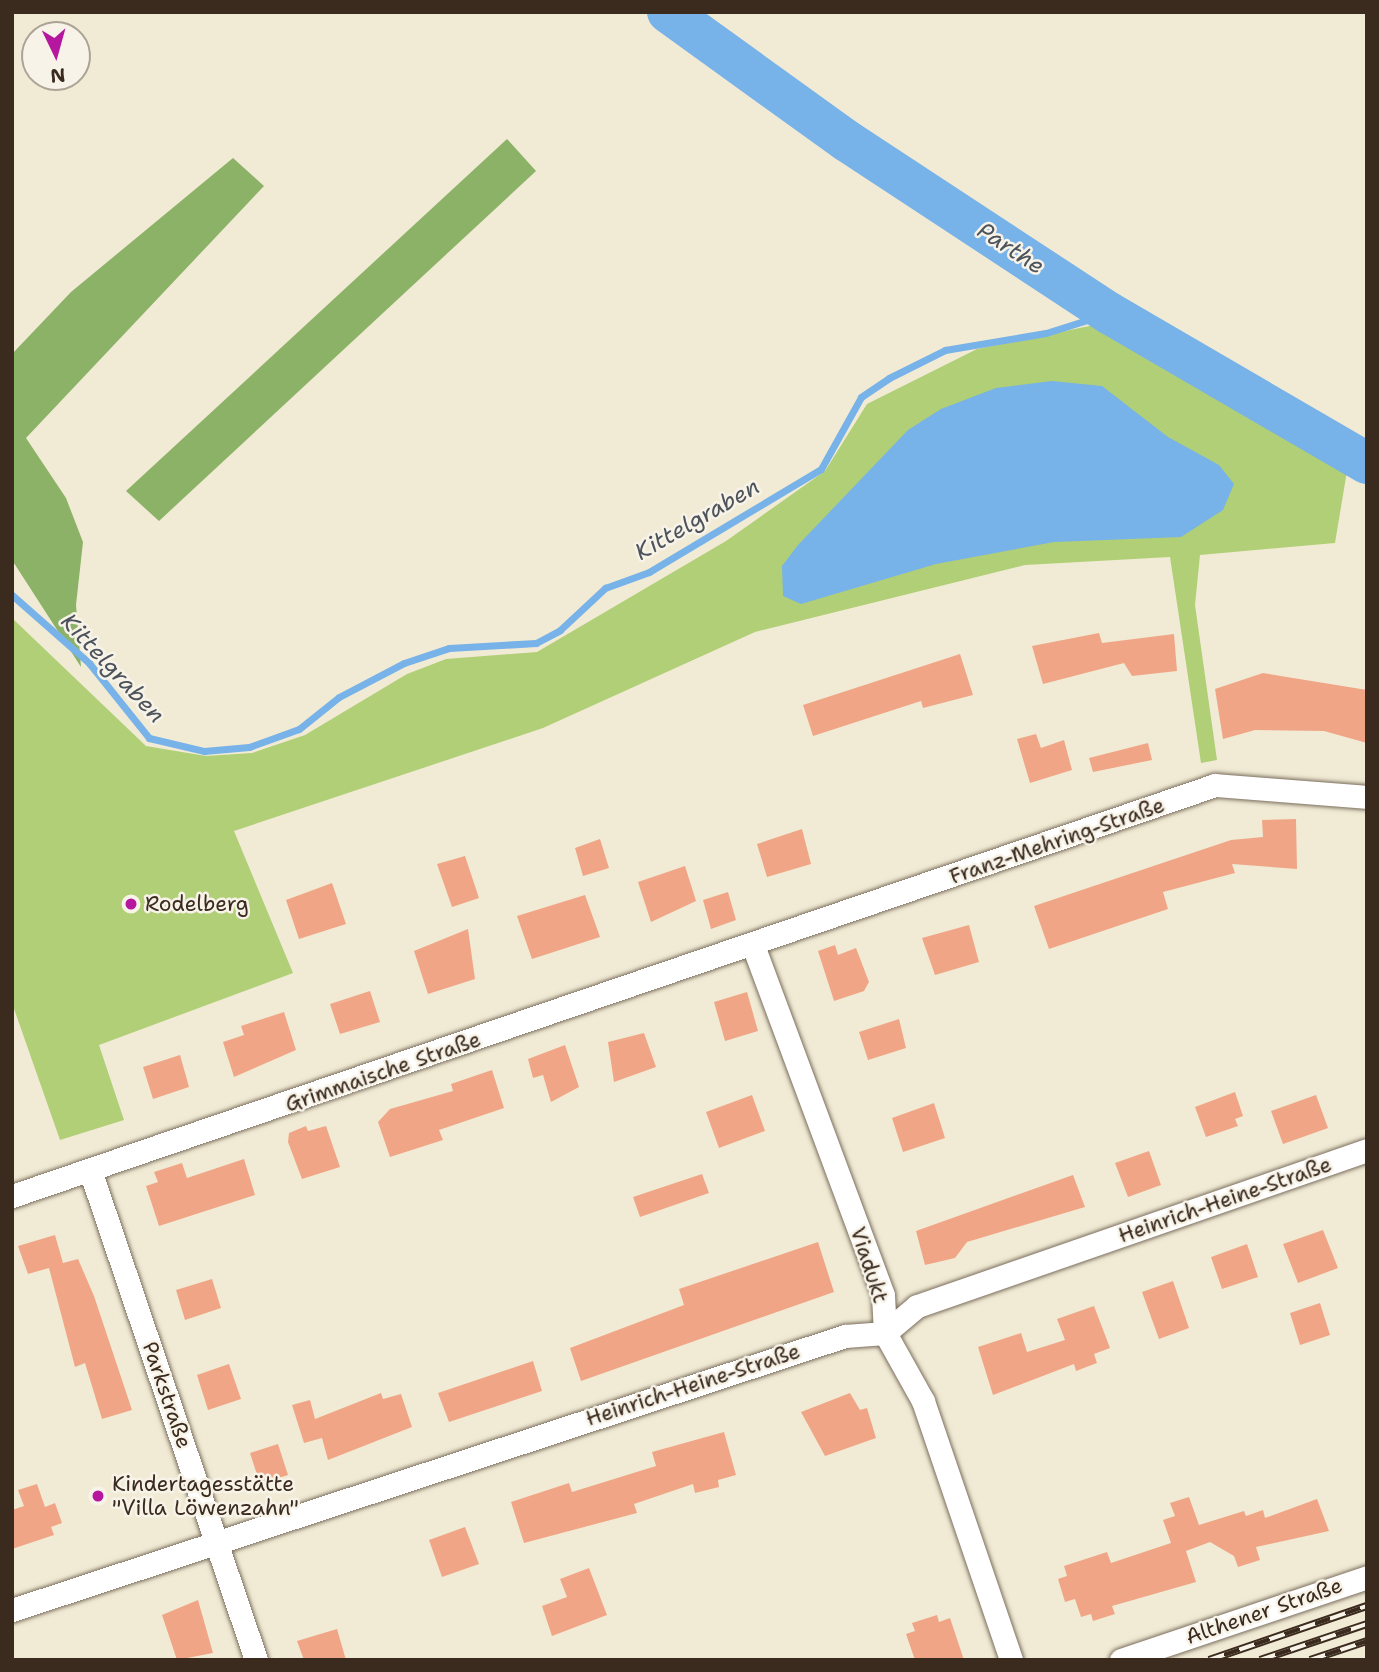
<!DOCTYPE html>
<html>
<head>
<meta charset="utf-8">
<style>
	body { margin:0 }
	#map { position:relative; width:1379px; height:1672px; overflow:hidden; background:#f1ebd5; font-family:"Shantell Sans",sans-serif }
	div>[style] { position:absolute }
	.green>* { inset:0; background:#b1cf76 }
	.forest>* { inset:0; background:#8cb267 }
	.water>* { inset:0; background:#77b2e8 }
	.stream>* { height:7px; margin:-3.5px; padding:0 3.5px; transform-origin:3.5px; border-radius:3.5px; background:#77b2e8 }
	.river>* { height:42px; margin:-21px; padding:0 21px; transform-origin:21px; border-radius:21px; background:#77b2e8 }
	.building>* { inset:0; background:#f0a686 }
	.roads { filter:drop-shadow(0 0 2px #7b6e5e) drop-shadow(0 0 2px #7b6e5e) }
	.street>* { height:23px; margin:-11.5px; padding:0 11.5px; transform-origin:11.5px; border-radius:11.5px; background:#fff }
	.rail>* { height:8px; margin-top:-4px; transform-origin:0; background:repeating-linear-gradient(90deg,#f7f3e8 0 16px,#3b2a1e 0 32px); box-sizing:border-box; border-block:2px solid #3b2a1e }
	.dots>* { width:19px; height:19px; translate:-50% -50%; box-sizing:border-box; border:4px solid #f7f3e8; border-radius:50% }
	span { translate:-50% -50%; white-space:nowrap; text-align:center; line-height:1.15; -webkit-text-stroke:5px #f7f3e8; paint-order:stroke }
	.street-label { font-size:21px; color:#3b2a1e }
	.poi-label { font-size:21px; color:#3b2a1e }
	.left { translate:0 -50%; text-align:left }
	.water-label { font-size:23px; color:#4d535b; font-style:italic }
	.frame { position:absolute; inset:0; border:14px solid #3b2a1e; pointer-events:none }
	.north { position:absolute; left:21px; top:21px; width:70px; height:70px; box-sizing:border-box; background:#f7f3e8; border:2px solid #aca397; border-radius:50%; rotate:175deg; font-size:19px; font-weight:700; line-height:28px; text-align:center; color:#3b2a1e }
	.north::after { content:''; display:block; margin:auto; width:24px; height:32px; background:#b5179e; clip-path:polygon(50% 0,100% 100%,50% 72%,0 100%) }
</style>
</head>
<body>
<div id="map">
	<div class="green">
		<i style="clip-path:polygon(1104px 323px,1347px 471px,1335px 543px,1200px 555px,1195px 605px,1217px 760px,1201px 763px,1170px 557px,1025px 565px,755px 632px,543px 728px,234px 831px,293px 973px,99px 1045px,124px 1120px,60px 1140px,12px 1003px,12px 618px,146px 746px,206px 756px,252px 753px,305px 735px,407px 674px,446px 659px,537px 652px,726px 541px,825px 471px,867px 404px,977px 349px)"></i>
	</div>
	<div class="forest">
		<i style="clip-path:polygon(507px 139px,536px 171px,159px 521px,126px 491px)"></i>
		<i style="clip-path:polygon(233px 158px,264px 186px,26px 438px,66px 498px,83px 542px,76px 605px,81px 667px,12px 560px,12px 354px,71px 292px)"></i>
	</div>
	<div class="water">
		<i style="clip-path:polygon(1052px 381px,1102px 386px,1168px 437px,1219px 465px,1234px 484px,1223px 510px,1181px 537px,1054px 542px,936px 564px,801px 604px,783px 596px,782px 566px,798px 545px,908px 430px,941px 409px,996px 388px)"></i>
	</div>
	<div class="stream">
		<i style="left:12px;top:595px;width:103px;rotate:41.4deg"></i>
		<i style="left:89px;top:663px;width:96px;rotate:51.3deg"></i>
		<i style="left:149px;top:738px;width:57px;rotate:13.3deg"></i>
		<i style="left:204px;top:751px;width:45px;rotate:-5.1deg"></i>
		<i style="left:249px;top:747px;width:53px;rotate:-19.8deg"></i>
		<i style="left:299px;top:729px;width:51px;rotate:-38.7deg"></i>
		<i style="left:339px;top:697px;width:73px;rotate:-27.6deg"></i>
		<i style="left:404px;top:663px;width:47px;rotate:-18.4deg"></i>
		<i style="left:449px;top:648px;width:87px;rotate:-3.3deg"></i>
		<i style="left:536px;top:643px;width:27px;rotate:-28deg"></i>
		<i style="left:560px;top:630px;width:62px;rotate:-43deg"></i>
		<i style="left:605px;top:588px;width:47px;rotate:-20deg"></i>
		<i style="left:649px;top:572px;width:200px;rotate:-30.9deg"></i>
		<i style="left:821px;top:469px;width:82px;rotate:-60.9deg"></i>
		<i style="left:861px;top:397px;width:34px;rotate:-34deg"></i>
		<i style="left:889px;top:378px;width:63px;rotate:-26.6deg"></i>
		<i style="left:945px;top:350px;width:102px;rotate:-9.6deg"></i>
		<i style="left:1046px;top:333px;width:66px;rotate:-17.6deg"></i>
	</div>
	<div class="river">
		<i style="left:668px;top:12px;width:221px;rotate:35.8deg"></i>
		<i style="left:847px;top:141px;width:313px;rotate:33.3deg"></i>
		<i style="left:1109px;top:313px;width:298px;rotate:30.2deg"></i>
	</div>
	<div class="building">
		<i style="clip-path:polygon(1099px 633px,1102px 643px,1174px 634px,1177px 671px,1132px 676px,1124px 663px,1043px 684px,1032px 646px)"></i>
		<i style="clip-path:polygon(960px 654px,973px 695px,923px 708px,921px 701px,813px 736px,803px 705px)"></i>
		<i style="clip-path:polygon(1263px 673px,1367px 690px,1367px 743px,1324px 731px,1255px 730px,1223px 739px,1215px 689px)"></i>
		<i style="clip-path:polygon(1036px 734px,1041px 748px,1064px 740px,1072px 770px,1030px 783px,1017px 739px)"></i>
		<i style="clip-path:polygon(1148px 743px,1152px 760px,1093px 772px,1089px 758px)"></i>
		<i style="clip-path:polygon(1296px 819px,1297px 869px,1232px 864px,1235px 873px,1163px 892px,1168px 909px,1049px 949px,1034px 906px,1231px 840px,1263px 837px,1262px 820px)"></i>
		<i style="clip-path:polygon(802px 829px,811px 864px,767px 877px,757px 844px)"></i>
		<i style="clip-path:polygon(600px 839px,609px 868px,583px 876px,575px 848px)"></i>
		<i style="clip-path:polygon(465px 856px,479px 898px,452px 907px,437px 864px)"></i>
		<i style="clip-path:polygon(685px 866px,696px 901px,651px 922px,638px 882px)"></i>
		<i style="clip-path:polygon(332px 883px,346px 924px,299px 939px,286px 900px)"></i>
		<i style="clip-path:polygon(728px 892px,736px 920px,711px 929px,703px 900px)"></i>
		<i style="clip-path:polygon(585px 895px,600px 937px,532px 959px,517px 916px)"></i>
		<i style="clip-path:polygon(969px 925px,979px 962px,935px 975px,922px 938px)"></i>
		<i style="clip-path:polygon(468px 929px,475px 979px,428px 994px,414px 951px)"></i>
		<i style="clip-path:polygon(835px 945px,838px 955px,856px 948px,869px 982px,864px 991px,834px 1001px,818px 951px)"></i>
		<i style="clip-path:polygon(370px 991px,380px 1022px,340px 1034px,330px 1004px)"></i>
		<i style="clip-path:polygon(747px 992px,758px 1031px,725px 1041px,714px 1002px)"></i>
		<i style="clip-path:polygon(284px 1012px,296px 1050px,234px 1077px,223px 1042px,244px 1035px,241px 1026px)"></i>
		<i style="clip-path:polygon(899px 1019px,906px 1048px,868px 1060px,859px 1032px)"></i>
		<i style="clip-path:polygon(644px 1033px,656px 1067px,614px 1082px,608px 1042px)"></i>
		<i style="clip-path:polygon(565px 1045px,579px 1087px,551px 1102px,543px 1075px,533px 1078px,528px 1059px)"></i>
		<i style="clip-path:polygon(180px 1055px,189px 1087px,153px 1099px,143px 1067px)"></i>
		<i style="clip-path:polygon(492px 1070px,504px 1108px,439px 1130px,443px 1140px,390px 1157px,378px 1122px,390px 1109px,453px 1091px,451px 1084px)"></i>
		<i style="clip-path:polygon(1235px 1092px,1243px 1116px,1235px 1119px,1238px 1126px,1206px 1137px,1195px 1107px)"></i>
		<i style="clip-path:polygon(752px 1095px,765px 1131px,719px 1148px,706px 1112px)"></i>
		<i style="clip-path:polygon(1316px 1095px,1328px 1128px,1283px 1144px,1271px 1111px)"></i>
		<i style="clip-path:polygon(934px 1103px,945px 1138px,903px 1152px,892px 1118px)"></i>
		<i style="clip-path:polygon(306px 1126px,308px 1131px,326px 1126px,340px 1167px,302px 1179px,288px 1142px,289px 1133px)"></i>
		<i style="clip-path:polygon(1149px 1151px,1161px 1185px,1128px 1197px,1115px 1163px)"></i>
		<i style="clip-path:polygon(244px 1159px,255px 1195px,159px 1226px,146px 1186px,158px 1182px,154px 1172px,182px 1163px,187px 1178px)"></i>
		<i style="clip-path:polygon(702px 1174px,709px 1193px,640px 1217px,633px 1197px)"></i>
		<i style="clip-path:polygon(1073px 1175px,1085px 1207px,967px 1242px,955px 1258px,925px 1265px,916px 1231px)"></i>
		<i style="clip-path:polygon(1323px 1230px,1338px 1268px,1298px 1283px,1283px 1244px)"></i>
		<i style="clip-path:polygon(55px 1235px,63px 1263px,78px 1259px,94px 1296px,132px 1410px,102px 1419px,85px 1363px,75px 1367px,49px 1268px,28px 1274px,18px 1246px)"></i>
		<i style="clip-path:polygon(818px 1242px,834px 1292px,581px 1381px,570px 1348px,684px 1305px,679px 1289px)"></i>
		<i style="clip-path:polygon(1247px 1244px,1258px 1277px,1222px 1289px,1211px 1257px)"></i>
		<i style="clip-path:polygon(212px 1279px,221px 1308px,185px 1320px,176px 1290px)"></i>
		<i style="clip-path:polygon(1173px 1281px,1189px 1328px,1159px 1339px,1142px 1292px)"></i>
		<i style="clip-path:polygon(1320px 1303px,1330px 1335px,1300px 1345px,1290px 1313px)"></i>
		<i style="clip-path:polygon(1094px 1306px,1110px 1348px,1094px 1354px,1097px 1363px,1076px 1371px,1074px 1364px,993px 1395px,978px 1347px,1021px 1333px,1027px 1352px,1065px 1340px,1057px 1319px)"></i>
		<i style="clip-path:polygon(533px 1361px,542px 1391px,449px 1422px,438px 1393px)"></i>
		<i style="clip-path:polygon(229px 1364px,241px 1399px,208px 1410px,197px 1375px)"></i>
		<i style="clip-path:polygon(381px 1393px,383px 1399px,401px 1394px,412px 1427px,328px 1460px,322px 1438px,304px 1443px,292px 1405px,310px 1400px,315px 1419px)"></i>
		<i style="clip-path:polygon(850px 1393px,860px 1410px,867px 1408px,876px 1438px,825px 1456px,801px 1412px)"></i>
		<i style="clip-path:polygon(724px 1432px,736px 1475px,718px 1480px,719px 1487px,695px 1493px,693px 1484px,634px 1504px,637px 1513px,524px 1543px,511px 1502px,569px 1483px,572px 1492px,656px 1466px,652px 1452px)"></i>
		<i style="clip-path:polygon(278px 1444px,288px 1475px,260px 1484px,250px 1453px)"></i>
		<i style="clip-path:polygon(37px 1484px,45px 1507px,55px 1503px,62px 1523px,51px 1527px,54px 1535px,12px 1549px,12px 1510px,24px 1506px,18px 1490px)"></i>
		<i style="clip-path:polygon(1189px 1497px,1199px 1525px,1244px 1511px,1246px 1516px,1263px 1510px,1265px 1518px,1317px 1499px,1329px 1531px,1256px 1547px,1260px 1560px,1238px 1567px,1234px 1556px,1210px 1542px,1186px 1551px,1196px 1582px,1112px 1606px,1115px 1614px,1093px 1621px,1091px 1614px,1081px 1617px,1075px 1599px,1065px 1602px,1058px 1579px,1067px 1576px,1064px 1566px,1107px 1552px,1111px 1563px,1171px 1543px,1163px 1520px,1175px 1516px,1170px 1503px)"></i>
		<i style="clip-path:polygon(465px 1527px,479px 1564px,442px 1577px,429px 1540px)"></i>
		<i style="clip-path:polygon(589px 1568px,607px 1615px,552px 1636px,542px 1606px,567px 1597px,560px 1579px)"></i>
		<i style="clip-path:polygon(198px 1600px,213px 1653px,177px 1660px,162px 1615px)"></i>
		<i style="clip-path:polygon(937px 1615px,939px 1622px,950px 1618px,964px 1660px,915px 1660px,906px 1634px,915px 1631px,912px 1623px)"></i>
		<i style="clip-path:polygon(337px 1629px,346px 1660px,304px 1660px,297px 1641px)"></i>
	</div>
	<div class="roads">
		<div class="street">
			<i style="left:754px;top:948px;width:370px;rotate:69.6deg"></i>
			<i style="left:883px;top:1295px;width:38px;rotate:87deg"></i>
			<i style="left:885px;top:1333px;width:78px;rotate:60.8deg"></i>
			<i style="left:923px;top:1401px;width:274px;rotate:71.2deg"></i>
			<i style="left:90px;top:1170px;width:517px;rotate:71.28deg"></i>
			<i style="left:12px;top:1196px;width:1271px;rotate:-18.86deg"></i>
			<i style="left:1215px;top:785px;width:152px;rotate:4.5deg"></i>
			<i style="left:12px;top:1610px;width:877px;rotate:-18.21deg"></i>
			<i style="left:845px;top:1336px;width:40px;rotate:-4.3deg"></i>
			<i style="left:885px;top:1333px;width:42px;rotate:-40.2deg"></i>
			<i style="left:917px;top:1306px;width:476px;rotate:-19.1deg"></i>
			<i style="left:1121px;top:1660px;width:260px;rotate:-18.6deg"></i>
		</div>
	</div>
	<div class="rail">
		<i style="left:1209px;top:1660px;width:167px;rotate:-18.9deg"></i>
		<i style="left:1260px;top:1660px;width:113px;rotate:-18.6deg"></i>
		<i style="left:1310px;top:1660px;width:60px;rotate:-18.4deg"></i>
	</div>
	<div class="dots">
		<i style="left:131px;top:904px;background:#b5179e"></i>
		<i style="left:98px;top:1496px;background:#b5179e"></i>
	</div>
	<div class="street-label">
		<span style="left:1057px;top:841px;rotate:-19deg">Franz-Mehring-Straße</span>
		<span style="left:383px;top:1072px;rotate:-19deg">Grimmaische Straße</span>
		<span style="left:1225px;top:1200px;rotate:-19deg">Heinrich-Heine-Straße</span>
		<span style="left:869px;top:1265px;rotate:72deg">Viadukt</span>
		<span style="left:693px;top:1385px;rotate:-18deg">Heinrich-Heine-Straße</span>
		<span style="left:167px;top:1395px;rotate:71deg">Parkstraße</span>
		<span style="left:1264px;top:1611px;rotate:-19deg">Althener Straße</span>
	</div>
	<div class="poi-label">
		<span class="left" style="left:145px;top:904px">Rodelberg</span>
		<span class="left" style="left:112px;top:1496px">Kindertagesstätte<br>"Villa Löwenzahn"</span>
	</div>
	<div class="water-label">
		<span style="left:1011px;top:248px;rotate:33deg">Parthe</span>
		<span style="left:697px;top:519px;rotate:-30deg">Kittelgraben</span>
		<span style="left:113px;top:668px;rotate:47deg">Kittelgraben</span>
	</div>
	<div class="frame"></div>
	<div class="north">N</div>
</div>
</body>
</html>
